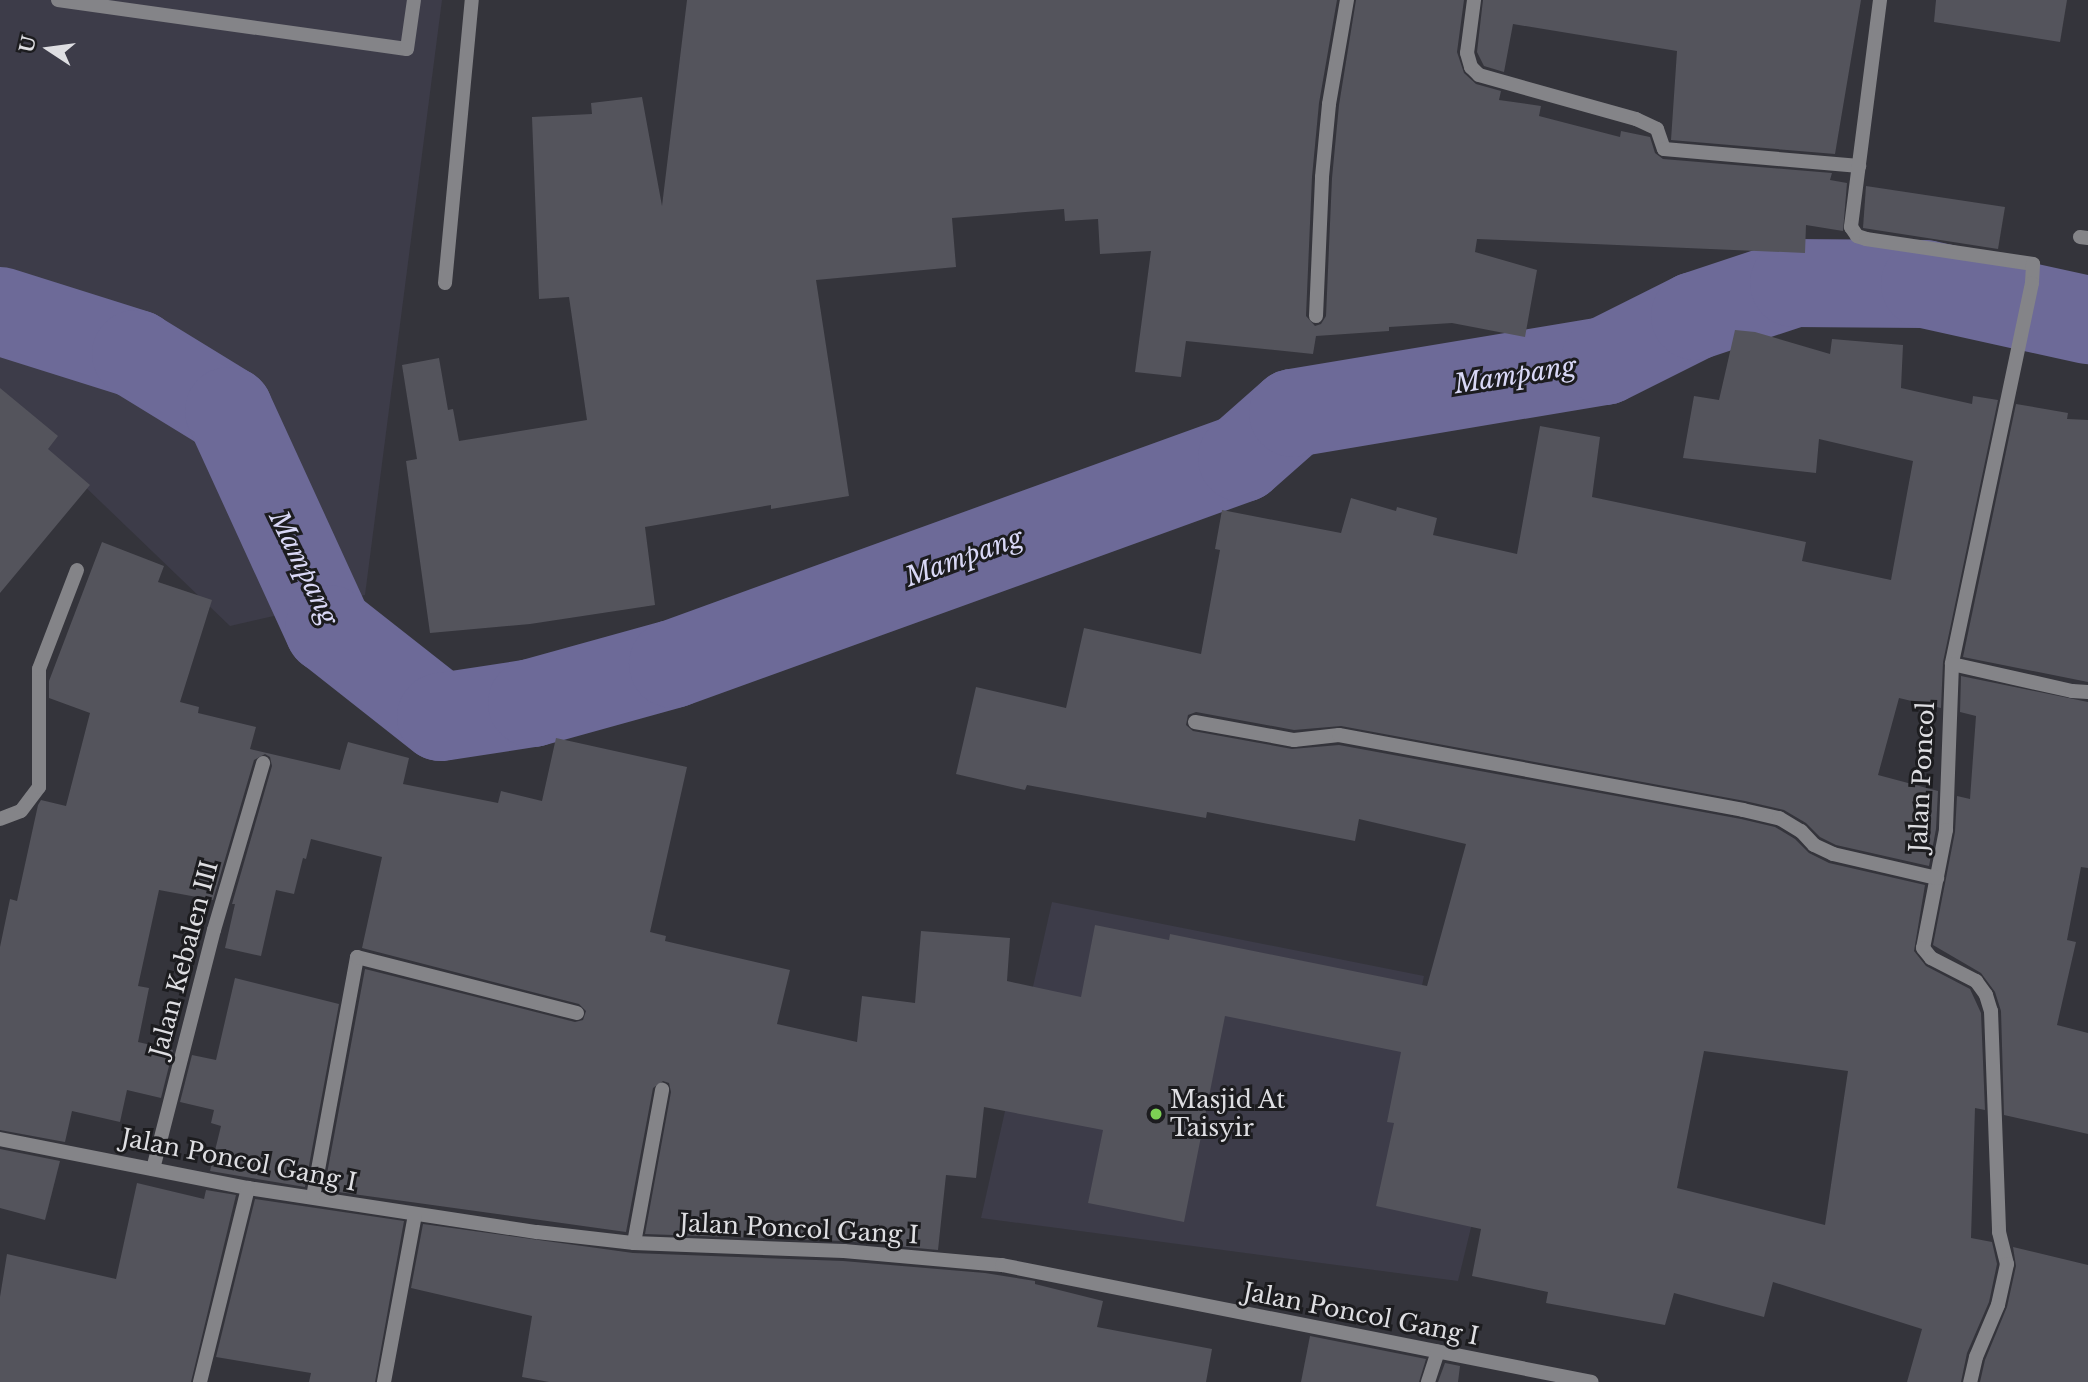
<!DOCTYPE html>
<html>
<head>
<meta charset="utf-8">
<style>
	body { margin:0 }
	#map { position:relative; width:2088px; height:1382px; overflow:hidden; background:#34343b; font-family:"Libre Baskerville",serif }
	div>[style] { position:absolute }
	.built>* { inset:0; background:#3d3c49 }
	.river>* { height:88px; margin:-44px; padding:0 44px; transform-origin:44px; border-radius:44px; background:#6d6a98 }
	.building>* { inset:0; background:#54545c }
	.service>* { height:14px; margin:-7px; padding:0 7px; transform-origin:7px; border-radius:7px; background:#848488 }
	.minor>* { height:14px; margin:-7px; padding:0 7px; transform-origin:7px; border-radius:7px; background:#848488 }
	.dots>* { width:19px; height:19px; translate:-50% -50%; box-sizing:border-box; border:4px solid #1c1c1f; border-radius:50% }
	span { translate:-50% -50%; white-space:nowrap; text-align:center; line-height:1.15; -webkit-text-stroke:6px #1c1c1f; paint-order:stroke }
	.street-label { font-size:24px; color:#dedee2 }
	.poi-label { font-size:24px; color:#dedee2 }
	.left { translate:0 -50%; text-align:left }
	.water-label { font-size:26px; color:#d9d8f6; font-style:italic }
	.north { position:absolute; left:14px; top:14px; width:70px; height:70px; -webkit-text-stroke:5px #1c1c1f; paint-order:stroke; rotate:283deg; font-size:19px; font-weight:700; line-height:28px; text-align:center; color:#dedee2 }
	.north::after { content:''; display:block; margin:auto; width:24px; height:32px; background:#dedee2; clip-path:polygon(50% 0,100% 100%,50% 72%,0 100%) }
</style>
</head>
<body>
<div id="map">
	<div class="built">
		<i style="clip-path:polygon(0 0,442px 0,365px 595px,230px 626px,0 405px)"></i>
		<i style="clip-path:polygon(1052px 902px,1424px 976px,1418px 1005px,1520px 1026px,1458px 1281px,981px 1218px)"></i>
	</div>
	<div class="river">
		<i style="left:0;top:311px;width:143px;rotate:17.5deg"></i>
		<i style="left:136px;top:354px;width:109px;rotate:31.5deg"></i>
		<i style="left:229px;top:411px;width:240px;rotate:65.4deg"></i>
		<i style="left:329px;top:629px;width:142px;rotate:38.2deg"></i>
		<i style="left:441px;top:717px;width:92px;rotate:-8.7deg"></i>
		<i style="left:532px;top:703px;width:146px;rotate:-15.5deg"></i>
		<i style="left:673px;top:664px;width:605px;rotate:-19.9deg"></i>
		<i style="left:1242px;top:458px;width:68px;rotate:-41.4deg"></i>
		<i style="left:1293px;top:413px;width:316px;rotate:-9.5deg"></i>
		<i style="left:1605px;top:361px;width:101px;rotate:-26.6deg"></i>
		<i style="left:1695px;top:316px;width:104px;rotate:-18.4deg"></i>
		<i style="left:1794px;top:283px;width:131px;rotate:0.4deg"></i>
		<i style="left:1925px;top:284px;width:167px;rotate:12.5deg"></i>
	</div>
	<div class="building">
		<i style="clip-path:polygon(687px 0,1337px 0,1319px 103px,1312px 177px,1306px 316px,1315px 326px,1321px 324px,1326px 316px,1332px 178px,1339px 105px,1356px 0,1464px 0,1457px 52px,1464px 73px,1476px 84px,1501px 91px,1499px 100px,1541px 106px,1539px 116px,1620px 137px,1621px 131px,1650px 137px,1655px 153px,1663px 159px,1832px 173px,1830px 180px,1847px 183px,1843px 231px,1806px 225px,1805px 253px,1477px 239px,1475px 252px,1537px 270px,1525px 337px,1452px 323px,1389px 327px,1389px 331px,1316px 336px,1313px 354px,1186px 341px,1181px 377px,1135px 372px,1151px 251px,1100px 254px,1098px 219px,1065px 221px,1064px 209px,952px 218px,956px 267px,816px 280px,849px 496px,771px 509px,771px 505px,645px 527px,655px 605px,530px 624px,430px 633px,406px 461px,417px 459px,402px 365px,439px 358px,448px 410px,453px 409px,459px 441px,587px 420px,569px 297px,539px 299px,532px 117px,592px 114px,591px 103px,642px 97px,662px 206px)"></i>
		<i style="clip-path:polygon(1483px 0,1861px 0,1835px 154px,1671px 140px,1677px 51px,1513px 24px,1504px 72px,1484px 66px,1477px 52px)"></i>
		<i style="clip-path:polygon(1936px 0,2067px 0,2060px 42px,1934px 22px)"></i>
		<i style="clip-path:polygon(1866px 186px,2005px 207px,1998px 249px,1863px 228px)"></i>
		<i style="clip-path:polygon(evenodd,1735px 330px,1755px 332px,1830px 354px,1832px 339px,1903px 345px,1901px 388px,1972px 404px,1973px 396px,1998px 400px,1943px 662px,1941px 708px,1899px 698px,1878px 775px,1938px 791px,1936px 829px,1929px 866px,1836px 845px,1820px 837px,1806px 823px,1784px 810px,1745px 801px,1341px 726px,1294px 730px,1196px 712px,1188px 715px,1186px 725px,1193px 731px,1292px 749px,1339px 745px,1741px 819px,1775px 827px,1795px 839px,1809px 853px,1829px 863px,1925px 885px,1914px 951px,1926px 966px,1970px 989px,1981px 1013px,1985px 1110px,1975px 1108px,1971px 1238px,1992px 1242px,1997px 1264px,1989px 1302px,1967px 1353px,1961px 1382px,1907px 1382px,1922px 1329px,1773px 1282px,1764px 1317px,1674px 1293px,1665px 1325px,1546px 1303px,1548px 1292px,1472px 1276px,1481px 1229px,1376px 1206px,1394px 1123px,1387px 1122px,1401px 1052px,1225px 1016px,1184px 1222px,1088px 1203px,1103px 1130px,984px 1107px,976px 1178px,946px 1175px,938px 1250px,844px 1241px,645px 1234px,671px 1092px,669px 1083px,663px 1081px,653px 1088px,626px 1232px,324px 1190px,365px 969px,575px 1022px,583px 1020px,586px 1011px,579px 1004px,362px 948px,382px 857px,311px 839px,306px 859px,303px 858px,294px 894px,276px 890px,261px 956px,225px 948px,235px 904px,232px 904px,272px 766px,270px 757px,265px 754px,254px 760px,213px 900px,159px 890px,138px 986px,149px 988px,138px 1042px,173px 1050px,161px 1098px,127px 1090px,120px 1122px,72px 1111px,65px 1142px,0 1130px,0 947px,10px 899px,17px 901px,38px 805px,41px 800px,66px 806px,90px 713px,49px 698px,49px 681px,102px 542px,164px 566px,158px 582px,212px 600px,180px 702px,199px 707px,198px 713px,256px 727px,250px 749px,340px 770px,348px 742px,409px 758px,403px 784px,498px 803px,501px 791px,542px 801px,556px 738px,687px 767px,650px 932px,666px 936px,665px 941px,790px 970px,777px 1024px,857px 1042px,862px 996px,915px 1003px,921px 931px,1010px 938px,1007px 981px,1081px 997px,1095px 925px,1169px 940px,1170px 934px,1427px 986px,1466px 844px,1359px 819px,1355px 841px,1207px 812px,1206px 818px,1027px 785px,1025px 790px,956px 774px,976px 687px,1066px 708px,1084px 628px,1201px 654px,1220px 550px,1215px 549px,1222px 510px,1341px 533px,1351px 498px,1396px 511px,1397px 507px,1437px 518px,1433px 535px,1517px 554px,1540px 426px,1600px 437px,1592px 497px,1806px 542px,1802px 561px,1891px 580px,1913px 461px,1819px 439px,1816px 473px,1683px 458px,1694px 396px,1719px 400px,1735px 330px,1704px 1051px,1848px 1071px,1825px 1225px,1677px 1188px,1704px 1051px)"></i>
		<i style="clip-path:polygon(0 388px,58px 436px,48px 449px,90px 485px,0 593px)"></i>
		<i style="clip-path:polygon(2016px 404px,2068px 413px,2067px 419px,2088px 420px,2088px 682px,1963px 657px)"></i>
		<i style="clip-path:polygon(1961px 676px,2088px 702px,2088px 868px,2081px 867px,2067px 940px,2076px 942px,2057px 1025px,2088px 1033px,2088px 1134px,2004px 1115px,2001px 1011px,1995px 992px,1981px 973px,1933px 945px,1955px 832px,1957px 796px,1970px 799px,1976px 716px,1960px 712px)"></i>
		<i style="clip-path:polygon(235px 978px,339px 1004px,305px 1187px,210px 1171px,221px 1126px,211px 1123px,214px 1110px,180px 1102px,192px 1055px,216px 1060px)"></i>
		<i style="clip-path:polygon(0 1149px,60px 1161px,45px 1220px,0 1208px)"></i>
		<i style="clip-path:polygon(137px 1183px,204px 1199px,206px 1190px,236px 1195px,191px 1382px,0 1382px,0 1297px,7px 1254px,116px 1279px)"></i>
		<i style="clip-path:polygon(255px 1199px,404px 1221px,375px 1382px,309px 1382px,311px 1373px,216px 1357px)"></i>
		<i style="clip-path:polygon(423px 1224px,633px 1253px,843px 1261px,985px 1273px,1035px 1281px,1035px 1284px,1103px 1301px,1097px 1327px,1212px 1349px,1206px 1382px,549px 1382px,522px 1377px,532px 1316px,411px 1288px)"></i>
		<i style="clip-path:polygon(2013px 1247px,2088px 1265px,2088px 1382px,1980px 1382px,1985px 1360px,2007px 1307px,2016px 1266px)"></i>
		<i style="clip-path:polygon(1310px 1336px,1426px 1359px,1419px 1382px,1301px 1382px)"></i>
		<i style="clip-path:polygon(1445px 1363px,1460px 1366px,1458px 1382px,1438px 1382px)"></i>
	</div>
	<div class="service">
		<i style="left:58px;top:0;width:352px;rotate:8deg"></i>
		<i style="left:407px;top:49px;width:49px;rotate:-81.9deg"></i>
	</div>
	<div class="minor">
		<i style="left:1474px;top:0;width:53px;rotate:97.5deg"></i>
		<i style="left:1467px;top:53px;width:15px;rotate:74deg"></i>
		<i style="left:1471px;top:67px;width:11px;rotate:45deg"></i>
		<i style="left:1479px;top:75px;width:163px;rotate:15.7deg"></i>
		<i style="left:1636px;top:119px;width:23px;rotate:25deg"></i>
		<i style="left:1657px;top:129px;width:21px;rotate:71deg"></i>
		<i style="left:1664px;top:149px;width:196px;rotate:5deg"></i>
		<i style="left:1880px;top:0;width:229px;rotate:97.3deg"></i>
		<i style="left:1851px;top:227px;width:11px;rotate:56deg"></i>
		<i style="left:1857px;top:236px;width:9px;rotate:18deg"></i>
		<i style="left:1866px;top:239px;width:169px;rotate:8.5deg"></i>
		<i style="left:2033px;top:264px;width:19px;rotate:93deg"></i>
		<i style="left:2032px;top:283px;width:389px;rotate:101.9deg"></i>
		<i style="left:1952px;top:664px;width:166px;rotate:92.1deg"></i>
		<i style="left:1946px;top:830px;width:120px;rotate:101deg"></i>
		<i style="left:1923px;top:948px;width:13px;rotate:51deg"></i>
		<i style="left:1931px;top:958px;width:51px;rotate:27.1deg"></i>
		<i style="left:1976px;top:981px;width:17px;rotate:54deg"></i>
		<i style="left:1986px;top:995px;width:17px;rotate:73deg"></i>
		<i style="left:1991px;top:1011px;width:221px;rotate:87.9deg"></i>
		<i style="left:1999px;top:1232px;width:33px;rotate:76deg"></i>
		<i style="left:2007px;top:1264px;width:42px;rotate:102.4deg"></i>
		<i style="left:1998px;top:1305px;width:56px;rotate:112.9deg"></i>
		<i style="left:1976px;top:1357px;width:26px;rotate:103deg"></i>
		<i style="left:2080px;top:237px;width:8px;rotate:7deg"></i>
		<i style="left:445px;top:283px;width:284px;rotate:-84.6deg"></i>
		<i style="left:1316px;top:316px;width:139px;rotate:-87.5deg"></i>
		<i style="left:1322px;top:177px;width:73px;rotate:-84.5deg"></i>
		<i style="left:1329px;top:104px;width:106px;rotate:-80.2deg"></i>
		<i style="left:1952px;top:664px;width:123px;rotate:12.7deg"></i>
		<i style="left:2072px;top:691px;width:16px;rotate:4deg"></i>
		<i style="left:1195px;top:722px;width:101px;rotate:10.3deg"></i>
		<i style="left:1294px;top:740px;width:45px;rotate:-6.3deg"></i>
		<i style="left:1339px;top:735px;width:411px;rotate:10.5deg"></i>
		<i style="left:1743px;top:810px;width:37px;rotate:13deg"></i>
		<i style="left:1779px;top:818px;width:26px;rotate:31deg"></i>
		<i style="left:1801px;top:831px;width:19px;rotate:47deg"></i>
		<i style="left:1814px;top:845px;width:21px;rotate:25deg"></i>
		<i style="left:1833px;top:854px;width:107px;rotate:13deg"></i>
		<i style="left:0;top:819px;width:22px;rotate:-21deg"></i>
		<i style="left:21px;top:811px;width:30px;rotate:-53deg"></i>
		<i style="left:39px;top:787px;width:118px;rotate:-90deg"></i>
		<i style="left:39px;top:669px;width:106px;rotate:-69deg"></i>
		<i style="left:0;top:1139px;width:253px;rotate:11.2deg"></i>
		<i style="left:248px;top:1188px;width:292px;rotate:8.7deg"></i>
		<i style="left:537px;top:1232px;width:98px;rotate:6.5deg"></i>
		<i style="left:634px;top:1243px;width:210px;rotate:2.2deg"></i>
		<i style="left:844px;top:1251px;width:159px;rotate:5.1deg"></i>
		<i style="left:1002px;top:1265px;width:601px;rotate:11.22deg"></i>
		<i style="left:153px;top:1169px;width:247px;rotate:-75.7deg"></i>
		<i style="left:214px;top:930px;width:174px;rotate:-73.6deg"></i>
		<i style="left:313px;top:1197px;width:244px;rotate:-79.6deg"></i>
		<i style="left:357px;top:957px;width:227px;rotate:14.3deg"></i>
		<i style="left:634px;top:1243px;width:156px;rotate:-79.6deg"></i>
		<i style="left:200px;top:1382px;width:200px;rotate:-76.1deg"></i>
		<i style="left:384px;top:1382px;width:170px;rotate:-79.5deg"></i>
		<i style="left:1428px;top:1382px;width:32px;rotate:-72deg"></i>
	</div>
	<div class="dots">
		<i style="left:1156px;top:1114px;background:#7dd154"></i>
	</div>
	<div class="street-label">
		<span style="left:1922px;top:777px;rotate:-87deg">Jalan Poncol</span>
		<span style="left:184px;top:959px;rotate:-75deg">Jalan Kebalen III</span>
		<span style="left:239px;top:1160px;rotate:11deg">Jalan Poncol Gang I</span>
		<span style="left:799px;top:1229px;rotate:3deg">Jalan Poncol Gang I</span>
		<span style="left:1361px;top:1314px;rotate:11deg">Jalan Poncol Gang I</span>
	</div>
	<div class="poi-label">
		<span class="left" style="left:1170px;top:1114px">Masjid At<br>Taisyir</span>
	</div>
	<div class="water-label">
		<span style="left:1515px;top:376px;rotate:-9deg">Mampang</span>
		<span style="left:964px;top:558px;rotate:-20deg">Mampang</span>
		<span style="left:303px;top:568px;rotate:64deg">Mampang</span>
	</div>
	<div class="north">U</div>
</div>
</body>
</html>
